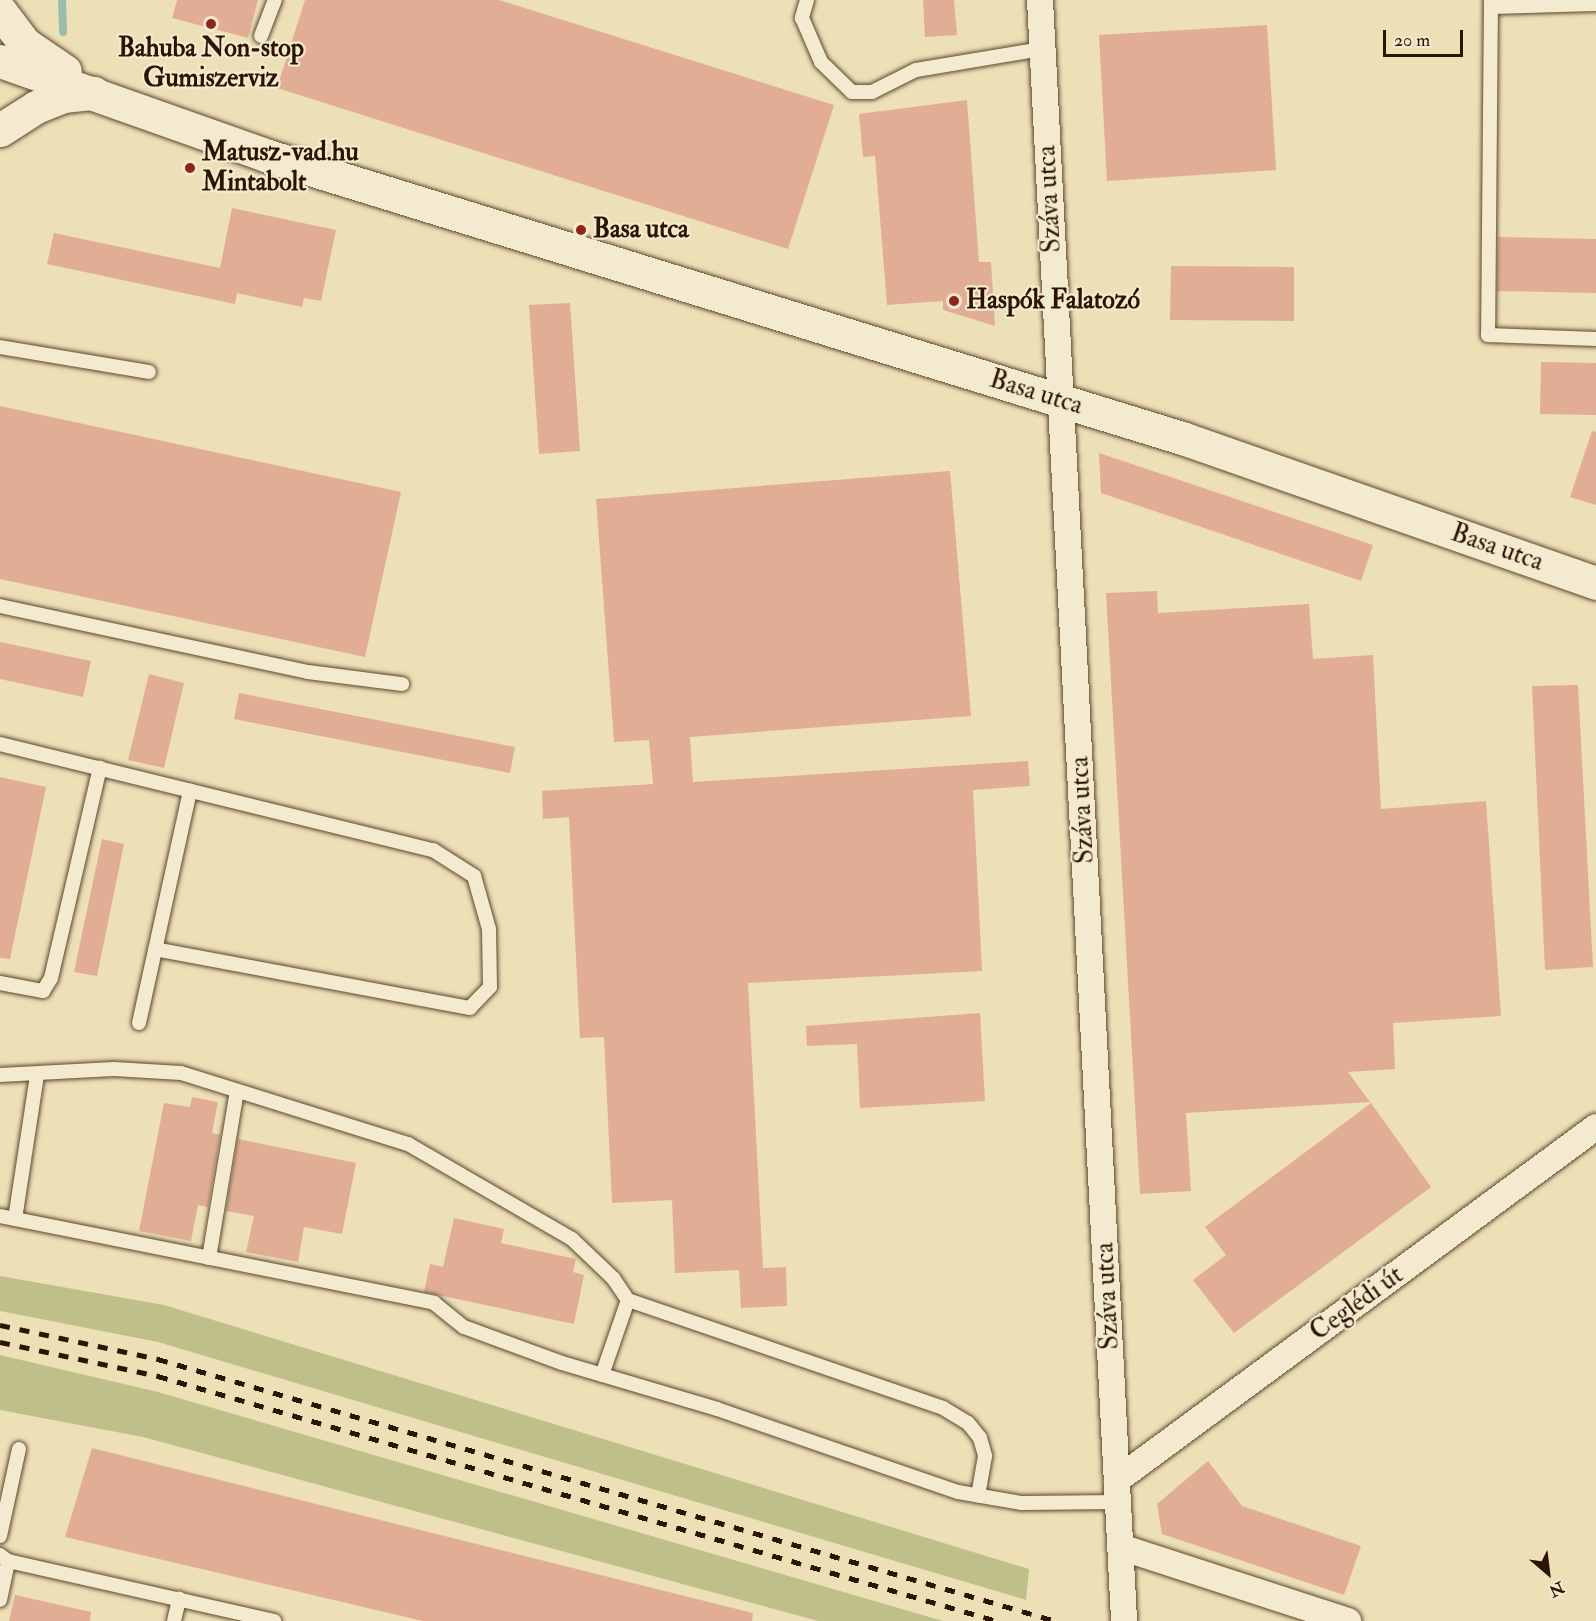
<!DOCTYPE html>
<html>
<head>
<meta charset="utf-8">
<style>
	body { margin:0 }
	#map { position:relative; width:1596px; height:1621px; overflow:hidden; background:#eddfb6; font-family:"IM FELL Double Pica",serif }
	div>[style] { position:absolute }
	.green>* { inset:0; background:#bfc089 }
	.stream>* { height:8px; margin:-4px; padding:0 4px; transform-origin:4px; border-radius:4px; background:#99bdac }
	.building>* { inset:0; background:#e1ae95 }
	.roads { filter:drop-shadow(0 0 2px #5c472e) drop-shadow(0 0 2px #5c472e) }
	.lane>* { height:14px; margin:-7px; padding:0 7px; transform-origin:7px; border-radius:7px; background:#f3ead0 }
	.street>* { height:26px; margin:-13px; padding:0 13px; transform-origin:13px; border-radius:13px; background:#f3ead0 }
	.secondary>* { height:33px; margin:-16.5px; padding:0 16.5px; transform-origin:16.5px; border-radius:16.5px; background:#f3ead0 }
	.rail>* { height:4.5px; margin-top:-2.25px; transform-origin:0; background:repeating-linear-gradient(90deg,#2c1400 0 10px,transparent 0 20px) }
	.dots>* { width:16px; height:16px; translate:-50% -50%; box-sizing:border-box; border:3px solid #f3ead0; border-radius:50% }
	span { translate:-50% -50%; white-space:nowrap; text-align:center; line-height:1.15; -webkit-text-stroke:4.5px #f3ead0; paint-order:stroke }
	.poi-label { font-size:26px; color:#2c1400; font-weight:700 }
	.left { translate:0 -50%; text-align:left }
	.street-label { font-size:26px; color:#2c1400 }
	.north { position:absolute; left:1518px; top:1543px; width:60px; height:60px; -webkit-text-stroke:4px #f3ead0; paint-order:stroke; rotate:152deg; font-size:16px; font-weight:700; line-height:24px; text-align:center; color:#2c1400 }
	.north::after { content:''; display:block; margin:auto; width:21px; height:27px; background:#2c1400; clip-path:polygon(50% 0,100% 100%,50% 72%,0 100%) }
	.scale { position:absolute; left:1383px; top:30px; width:80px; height:27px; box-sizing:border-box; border:3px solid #2c1400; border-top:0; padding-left:8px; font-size:18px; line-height:21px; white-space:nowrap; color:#2c1400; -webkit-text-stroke:4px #f3ead0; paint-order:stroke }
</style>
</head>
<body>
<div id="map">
	<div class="green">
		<i style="clip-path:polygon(0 1276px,164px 1305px,1029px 1569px,1026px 1600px,158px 1342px,0 1311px)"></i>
		<i style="clip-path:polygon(0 1355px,158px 1392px,943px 1621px,818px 1621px,143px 1437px,0 1410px)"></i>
	</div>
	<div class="stream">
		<i style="left:62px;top:0;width:32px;rotate:88deg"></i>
	</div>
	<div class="building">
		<i style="clip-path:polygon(177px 0,258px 0,248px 38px,172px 18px)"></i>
		<i style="clip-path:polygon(305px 0,499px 0,834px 105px,788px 249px,277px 88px)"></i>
		<i style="clip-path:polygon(923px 0,954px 0,957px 35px,925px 37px)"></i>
		<i style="clip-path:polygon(1267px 25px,1276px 170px,1107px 181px,1099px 35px)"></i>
		<i style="clip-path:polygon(967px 100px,979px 262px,991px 262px,995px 326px,943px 310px,943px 301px,887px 305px,875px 156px,863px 157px,859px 114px)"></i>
		<i style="clip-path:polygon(232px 208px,336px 230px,321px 301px,304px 298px,302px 307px,237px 293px,235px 304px,47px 264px,54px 233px,220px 268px)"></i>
		<i style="clip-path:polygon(1498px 237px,1596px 239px,1596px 293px,1497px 291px)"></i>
		<i style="clip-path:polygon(1171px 266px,1294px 267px,1294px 321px,1170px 320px)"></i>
		<i style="clip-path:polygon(570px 303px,580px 451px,539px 454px,529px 305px)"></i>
		<i style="clip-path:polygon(1541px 362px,1596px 363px,1596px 415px,1540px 414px)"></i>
		<i style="clip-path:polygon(0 406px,401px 492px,365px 657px,0 579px)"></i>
		<i style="clip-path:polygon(1592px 431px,1596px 432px,1596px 505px,1570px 497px)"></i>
		<i style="clip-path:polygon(1099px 453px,1373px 545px,1361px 581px,1101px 493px)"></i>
		<i style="clip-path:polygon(950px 471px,971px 716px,690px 737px,693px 782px,1028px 761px,1030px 786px,973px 790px,982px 971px,748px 983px,763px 1268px,786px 1267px,787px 1306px,741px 1308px,739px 1270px,675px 1273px,672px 1200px,612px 1203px,604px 1037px,580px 1038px,569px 817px,543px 819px,542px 791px,653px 784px,649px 740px,614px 742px,596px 499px)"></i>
		<i style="clip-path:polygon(1157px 591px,1158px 613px,1309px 604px,1313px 659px,1373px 655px,1381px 809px,1486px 801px,1501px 1016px,1393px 1023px,1395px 1069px,1348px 1072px,1370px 1102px,1186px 1113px,1191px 1191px,1140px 1194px,1106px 593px)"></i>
		<i style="clip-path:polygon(0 642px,91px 661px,83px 697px,0 679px)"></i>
		<i style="clip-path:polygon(149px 674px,184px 683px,164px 768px,128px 760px)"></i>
		<i style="clip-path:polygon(1578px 685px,1593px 967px,1545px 970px,1532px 686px)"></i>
		<i style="clip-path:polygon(239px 693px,515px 747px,510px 773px,234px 719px)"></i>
		<i style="clip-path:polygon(0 777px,46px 787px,10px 959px,0 958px)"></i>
		<i style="clip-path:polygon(102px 839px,124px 844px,97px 976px,74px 972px)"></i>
		<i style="clip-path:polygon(980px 1013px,985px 1101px,860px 1108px,857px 1044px,807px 1046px,806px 1026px)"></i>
		<i style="clip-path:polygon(192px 1097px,218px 1102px,212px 1133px,220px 1135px,208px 1207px,198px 1205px,191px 1241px,139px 1231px,164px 1103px,190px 1107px)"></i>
		<i style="clip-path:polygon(1371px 1103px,1431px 1187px,1234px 1333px,1193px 1280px,1226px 1255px,1205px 1227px)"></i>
		<i style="clip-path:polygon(238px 1139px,356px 1163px,342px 1234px,304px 1227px,298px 1262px,246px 1252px,254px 1216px,226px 1211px)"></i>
		<i style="clip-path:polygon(454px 1218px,504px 1229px,501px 1243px,576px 1259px,573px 1272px,584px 1275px,574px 1324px,424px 1292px,430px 1264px,443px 1267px)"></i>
		<i style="clip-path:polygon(92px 1448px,753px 1613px,752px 1621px,423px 1621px,65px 1537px)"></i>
		<i style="clip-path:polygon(1208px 1461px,1242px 1506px,1361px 1546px,1344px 1595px,1162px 1534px,1157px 1504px)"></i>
		<i style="clip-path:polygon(15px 1595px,91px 1612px,90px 1621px,9px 1621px)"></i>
	</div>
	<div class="roads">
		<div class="lane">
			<i style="left:807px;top:0;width:19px;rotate:106deg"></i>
			<i style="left:802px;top:18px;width:48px;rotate:66.6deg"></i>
			<i style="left:821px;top:62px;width:43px;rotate:44.1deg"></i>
			<i style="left:852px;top:92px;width:20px"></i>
			<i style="left:872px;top:92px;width:49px;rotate:-26.6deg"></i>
			<i style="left:916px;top:70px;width:128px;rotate:-9.5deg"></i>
			<i style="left:1491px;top:0;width:335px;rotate:90.5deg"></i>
			<i style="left:1488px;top:335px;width:108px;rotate:2.1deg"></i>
			<i style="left:1491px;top:7px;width:105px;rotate:-1.6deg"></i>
			<i style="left:261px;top:36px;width:39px;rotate:-69deg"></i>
			<i style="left:0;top:347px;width:151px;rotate:9.5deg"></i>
			<i style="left:0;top:606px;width:315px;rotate:12.1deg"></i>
			<i style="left:308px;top:672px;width:95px;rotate:7.3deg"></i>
			<i style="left:0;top:744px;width:446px;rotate:13.8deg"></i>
			<i style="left:433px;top:850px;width:49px;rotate:32.4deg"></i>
			<i style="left:474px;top:876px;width:55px;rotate:74.2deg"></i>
			<i style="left:489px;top:929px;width:58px;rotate:89deg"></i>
			<i style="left:490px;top:987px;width:29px;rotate:134deg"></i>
			<i style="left:470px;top:1008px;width:320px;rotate:-169.4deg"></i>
			<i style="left:0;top:983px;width:44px;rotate:10.5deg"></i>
			<i style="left:43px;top:991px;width:15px;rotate:-58deg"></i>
			<i style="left:51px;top:978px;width:216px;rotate:-76.9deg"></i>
			<i style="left:139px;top:1023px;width:238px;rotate:-77.6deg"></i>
			<i style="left:0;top:1075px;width:114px;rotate:-3deg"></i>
			<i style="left:114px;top:1069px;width:67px;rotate:3.4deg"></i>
			<i style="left:181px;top:1073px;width:238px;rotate:17.4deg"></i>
			<i style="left:408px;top:1144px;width:190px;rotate:30.1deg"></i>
			<i style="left:572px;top:1239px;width:57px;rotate:43.6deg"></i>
			<i style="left:613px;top:1278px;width:27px;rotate:56deg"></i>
			<i style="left:628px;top:1300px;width:333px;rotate:18.9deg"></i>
			<i style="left:943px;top:1408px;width:29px;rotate:31deg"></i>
			<i style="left:968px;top:1423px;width:19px;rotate:51deg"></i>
			<i style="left:980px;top:1438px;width:19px;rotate:74deg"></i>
			<i style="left:985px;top:1456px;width:40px;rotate:100deg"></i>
			<i style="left:0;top:1216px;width:443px;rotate:11.3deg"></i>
			<i style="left:434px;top:1303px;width:38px;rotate:39deg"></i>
			<i style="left:464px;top:1327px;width:104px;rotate:20.2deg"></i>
			<i style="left:562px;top:1363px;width:162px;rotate:16.5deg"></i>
			<i style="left:717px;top:1409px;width:255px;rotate:19deg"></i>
			<i style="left:958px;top:1492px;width:65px;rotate:9.8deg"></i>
			<i style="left:1022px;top:1503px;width:96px;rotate:-0.6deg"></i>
			<i style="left:15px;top:1219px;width:146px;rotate:-81.3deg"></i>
			<i style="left:209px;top:1258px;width:169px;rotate:-80.5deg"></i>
			<i style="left:602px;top:1375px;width:79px;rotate:-70.9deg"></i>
			<i style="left:0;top:1536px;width:89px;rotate:-77.7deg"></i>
			<i style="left:0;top:1555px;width:10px;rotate:37deg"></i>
			<i style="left:8px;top:1561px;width:273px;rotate:12.7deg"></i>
			<i style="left:0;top:1600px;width:40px;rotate:-78deg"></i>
			<i style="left:174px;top:1621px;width:23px;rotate:-77deg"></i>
		</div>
		<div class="street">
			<i style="left:1040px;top:0;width:1623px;rotate:87.03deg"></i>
			<i style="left:1117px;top:1480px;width:595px;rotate:-36.39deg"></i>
			<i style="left:1120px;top:1547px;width:240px;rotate:18deg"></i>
		</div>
		<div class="secondary">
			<i style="left:0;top:11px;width:41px;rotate:52.9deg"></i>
			<i style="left:25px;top:44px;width:48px;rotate:34deg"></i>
			<i style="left:0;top:61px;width:284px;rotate:19.5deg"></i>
			<i style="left:268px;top:156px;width:957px;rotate:17.15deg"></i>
			<i style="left:1182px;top:438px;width:439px;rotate:19.3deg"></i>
			<i style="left:0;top:130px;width:43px;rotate:-32.6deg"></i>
			<i style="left:36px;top:107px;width:29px;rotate:-22deg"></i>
			<i style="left:63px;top:96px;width:31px;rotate:-6deg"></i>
		</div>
	</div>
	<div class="rail">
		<i style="left:0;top:1325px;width:162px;rotate:12.1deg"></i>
		<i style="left:158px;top:1359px;width:935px;rotate:16.27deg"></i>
		<i style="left:0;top:1342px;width:162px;rotate:12.1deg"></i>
		<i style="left:158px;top:1376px;width:874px;rotate:16.28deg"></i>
	</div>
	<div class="dots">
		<i style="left:211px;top:24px;background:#8f2418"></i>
		<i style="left:190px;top:168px;background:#8f2418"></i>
		<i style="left:581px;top:230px;background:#8f2418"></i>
		<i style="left:954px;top:301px;background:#8f2418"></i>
	</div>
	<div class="poi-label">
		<span style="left:211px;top:64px">Bahuba Non-stop<br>Gumiszerviz</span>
		<span class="left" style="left:202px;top:168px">Matusz-vad.hu<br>Mintabolt</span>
		<span class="left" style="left:593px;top:230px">Basa utca</span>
		<span class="left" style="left:966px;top:301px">Haspók Falatozó</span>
	</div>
	<div class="street-label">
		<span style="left:1050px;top:199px;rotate:-93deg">Száva utca</span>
		<span style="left:1036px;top:393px;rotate:17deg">Basa utca</span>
		<span style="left:1497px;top:548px;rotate:19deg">Basa utca</span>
		<span style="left:1083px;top:810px;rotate:-93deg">Száva utca</span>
		<span style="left:1108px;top:1296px;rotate:-93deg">Száva utca</span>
		<span style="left:1357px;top:1304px;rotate:-36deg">Ceglédi út</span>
	</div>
	<div class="north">N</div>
	<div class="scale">20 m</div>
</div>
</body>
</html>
